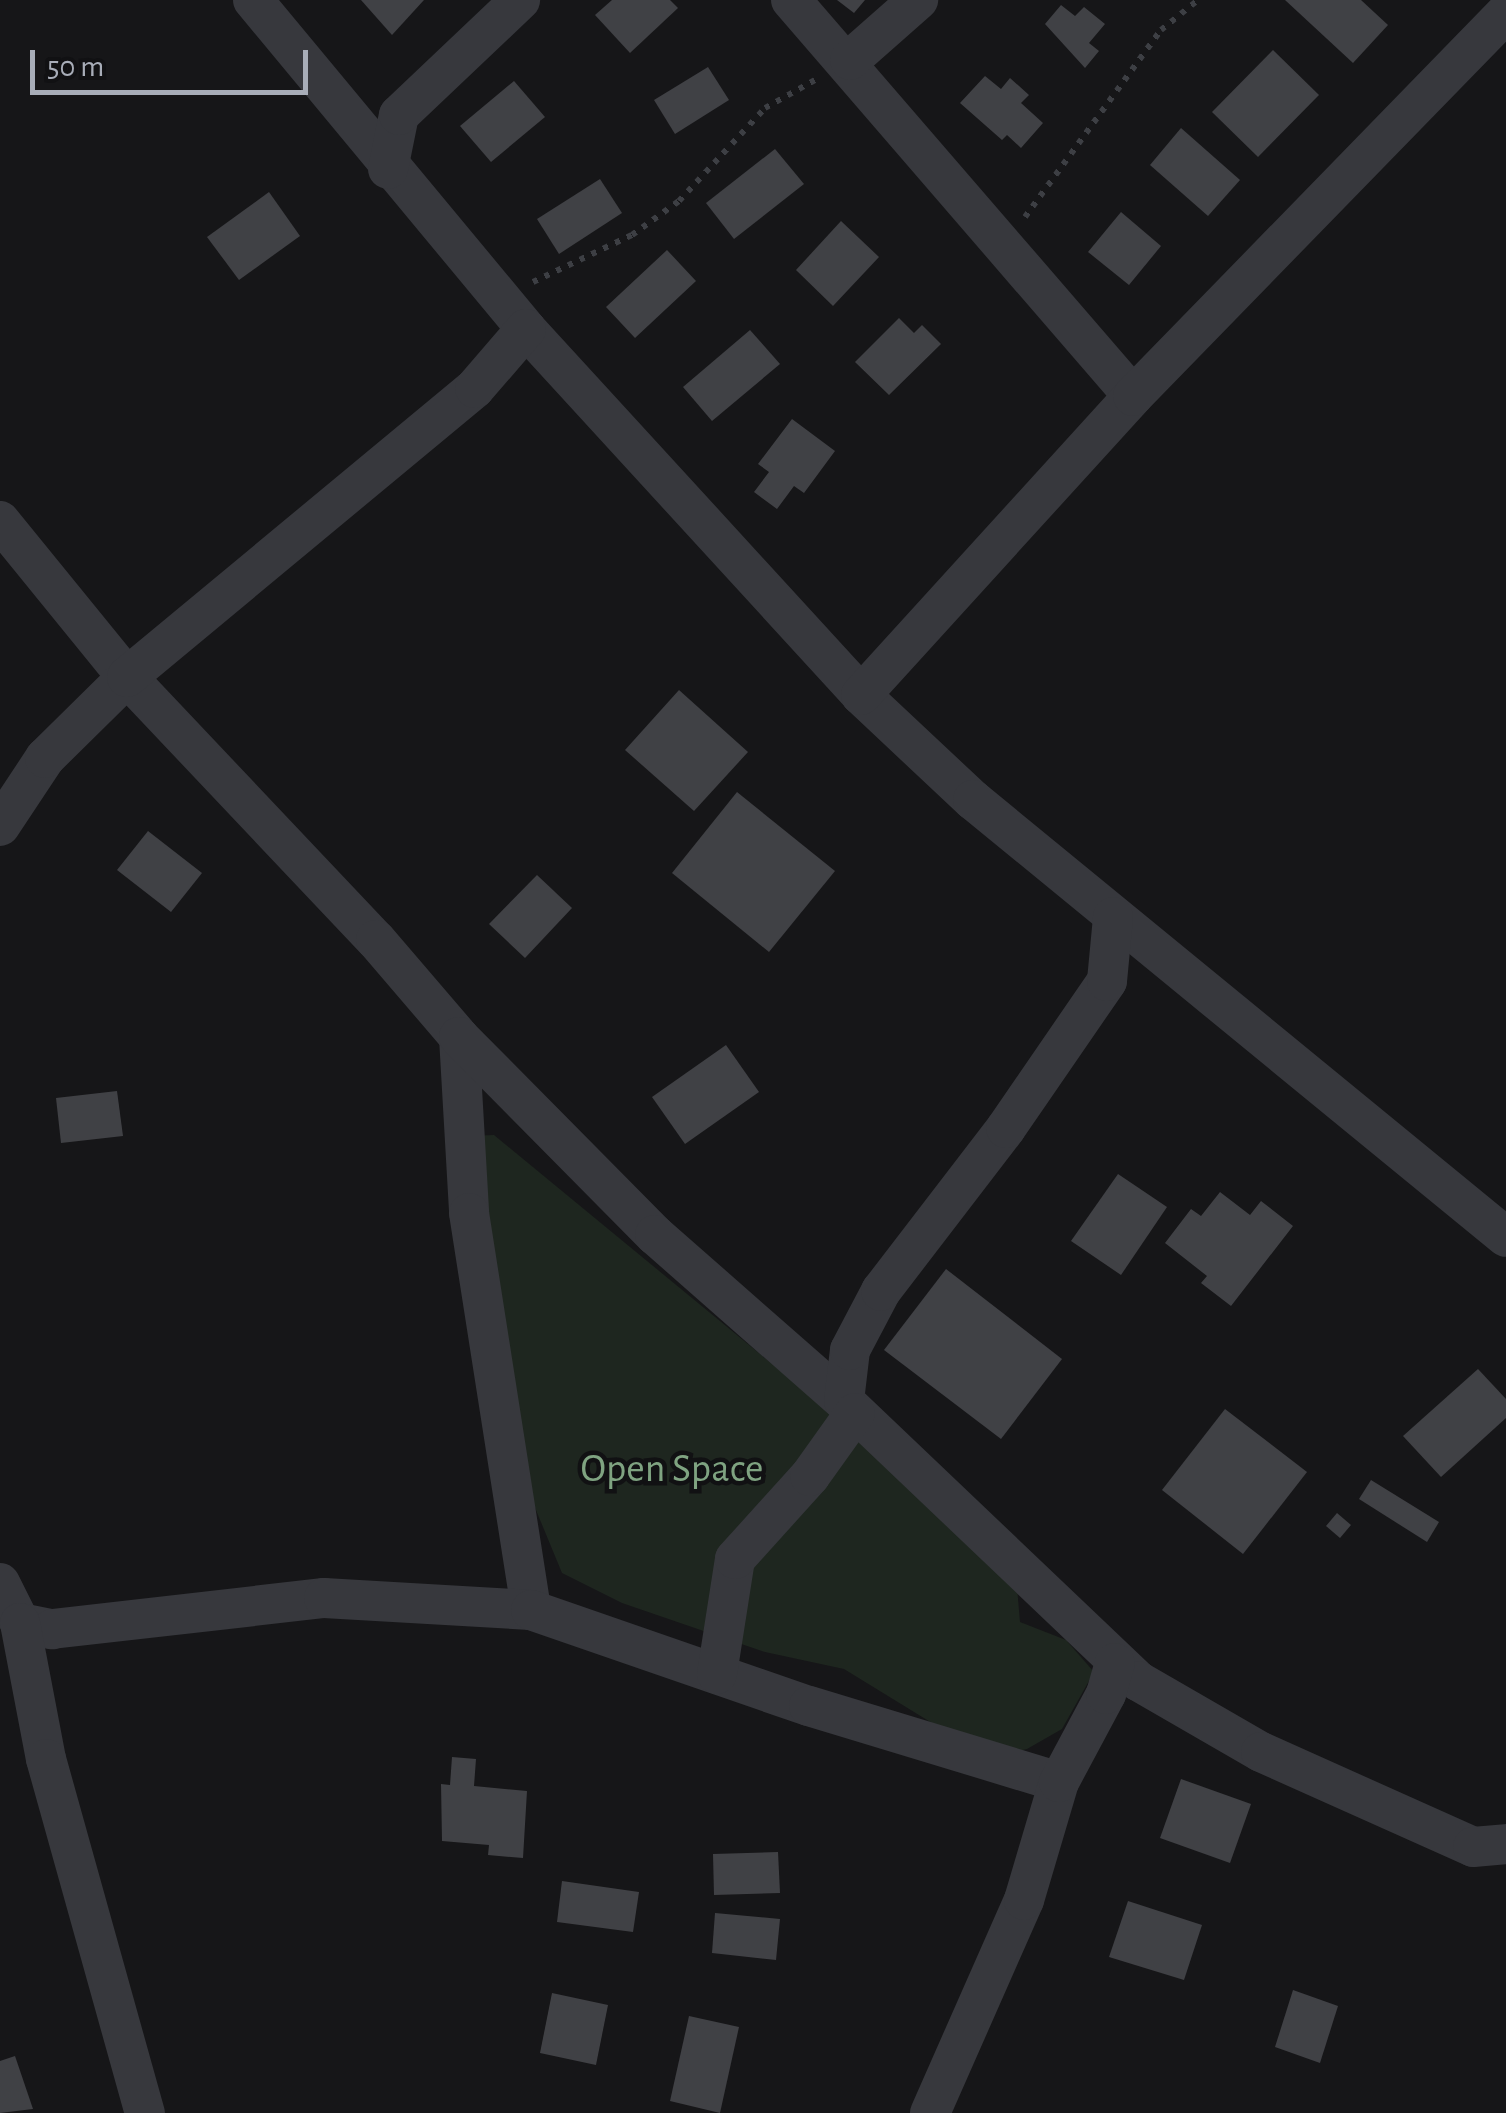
<!DOCTYPE html>
<html>
<head>
<meta charset="utf-8">
<style>
	body { margin:0 }
	#map { position:relative; width:1506px; height:2113px; overflow:hidden; background:#161618; font-family:"Alegreya Sans",sans-serif }
	div>[style] { position:absolute }
	.green>* { inset:0; background:#1e261f }
	.building>* { inset:0; background:#404145 }
	.path>* { height:6px; margin-top:-3px; transform-origin:0; background:repeating-linear-gradient(90deg,#3d3f44 0 5px,transparent 0 13px) }
	.minor>* { height:40px; margin:-20px; padding:0 20px; transform-origin:20px; border-radius:20px; background:#37383d }
	span { translate:-50% -50%; white-space:nowrap; text-align:center; line-height:1.15; -webkit-text-stroke:9px #111113; paint-order:stroke }
	.park-label { font-size:40px; color:#7fa381 }
	.scale { position:absolute; left:30px; top:50px; width:278px; height:45px; box-sizing:border-box; border:5px solid #a8adb8; border-top:0; padding-left:12px; font-size:30px; line-height:35px; white-space:nowrap; color:#a8adb8; -webkit-text-stroke:8px #111113; paint-order:stroke }
</style>
</head>
<body>
<div id="map">
	<div class="green">
		<i style="clip-path:polygon(494px 1135px,1015px 1564px,1020px 1622px,1066px 1640px,1094px 1672px,1062px 1729px,1027px 1749px,989px 1758px,844px 1669px,765px 1652px,622px 1603px,562px 1573px,507px 1440px,468px 1136px)"></i>
	</div>
	<div class="building">
		<i style="clip-path:polygon(361px 0,424px 0,392px 35px)"></i>
		<i style="clip-path:polygon(612px 0,670px 0,678px 8px,630px 53px,595px 15px)"></i>
		<i style="clip-path:polygon(837px 0,865px 0,854px 13px)"></i>
		<i style="clip-path:polygon(1285px 0,1361px 0,1388px 25px,1353px 63px)"></i>
		<i style="clip-path:polygon(1061px 5px,1075px 16px,1084px 7px,1105px 24px,1089px 43px,1099px 51px,1085px 68px,1045px 24px)"></i>
		<i style="clip-path:polygon(1273px 50px,1319px 95px,1258px 157px,1212px 112px)"></i>
		<i style="clip-path:polygon(708px 67px,729px 100px,675px 134px,654px 100px)"></i>
		<i style="clip-path:polygon(985px 76px,1001px 89px,1010px 78px,1029px 95px,1021px 103px,1043px 123px,1021px 148px,1007px 135px,1002px 140px,960px 103px)"></i>
		<i style="clip-path:polygon(514px 81px,545px 117px,491px 162px,460px 126px)"></i>
		<i style="clip-path:polygon(1181px 128px,1240px 180px,1208px 216px,1150px 165px)"></i>
		<i style="clip-path:polygon(775px 149px,804px 184px,734px 239px,706px 203px)"></i>
		<i style="clip-path:polygon(600px 179px,622px 213px,559px 254px,537px 219px)"></i>
		<i style="clip-path:polygon(269px 192px,300px 236px,239px 280px,207px 237px)"></i>
		<i style="clip-path:polygon(1121px 212px,1161px 246px,1129px 285px,1088px 252px)"></i>
		<i style="clip-path:polygon(841px 221px,879px 257px,833px 306px,796px 270px)"></i>
		<i style="clip-path:polygon(667px 250px,696px 281px,635px 338px,606px 307px)"></i>
		<i style="clip-path:polygon(899px 318px,914px 333px,922px 325px,941px 344px,889px 395px,855px 362px)"></i>
		<i style="clip-path:polygon(750px 330px,780px 364px,712px 421px,683px 387px)"></i>
		<i style="clip-path:polygon(792px 419px,835px 451px,804px 493px,794px 486px,777px 509px,754px 492px,769px 472px,758px 464px)"></i>
		<i style="clip-path:polygon(679px 690px,748px 752px,694px 811px,625px 750px)"></i>
		<i style="clip-path:polygon(737px 792px,835px 871px,769px 952px,672px 873px)"></i>
		<i style="clip-path:polygon(148px 831px,202px 873px,171px 912px,117px 870px)"></i>
		<i style="clip-path:polygon(537px 875px,572px 908px,525px 958px,489px 924px)"></i>
		<i style="clip-path:polygon(726px 1045px,759px 1092px,685px 1144px,652px 1097px)"></i>
		<i style="clip-path:polygon(117px 1091px,123px 1136px,61px 1143px,56px 1098px)"></i>
		<i style="clip-path:polygon(1118px 1174px,1167px 1207px,1121px 1275px,1071px 1241px)"></i>
		<i style="clip-path:polygon(1220px 1192px,1250px 1215px,1261px 1201px,1293px 1226px,1231px 1306px,1201px 1283px,1207px 1276px,1165px 1243px,1191px 1209px,1201px 1216px)"></i>
		<i style="clip-path:polygon(946px 1269px,1062px 1359px,1001px 1439px,884px 1350px)"></i>
		<i style="clip-path:polygon(1478px 1369px,1506px 1399px,1506px 1418px,1441px 1477px,1403px 1436px)"></i>
		<i style="clip-path:polygon(1225px 1409px,1307px 1472px,1243px 1554px,1162px 1490px)"></i>
		<i style="clip-path:polygon(1371px 1480px,1439px 1522px,1427px 1542px,1359px 1499px)"></i>
		<i style="clip-path:polygon(1337px 1513px,1351px 1525px,1340px 1538px,1326px 1526px)"></i>
		<i style="clip-path:polygon(452px 1757px,476px 1759px,474px 1786px,527px 1791px,523px 1858px,488px 1855px,489px 1845px,442px 1841px,441px 1784px,450px 1785px)"></i>
		<i style="clip-path:polygon(1181px 1779px,1251px 1804px,1230px 1863px,1160px 1838px)"></i>
		<i style="clip-path:polygon(778px 1852px,780px 1893px,714px 1895px,713px 1854px)"></i>
		<i style="clip-path:polygon(562px 1881px,639px 1892px,633px 1932px,557px 1922px)"></i>
		<i style="clip-path:polygon(1128px 1901px,1202px 1925px,1184px 1980px,1109px 1957px)"></i>
		<i style="clip-path:polygon(715px 1913px,780px 1919px,776px 1960px,712px 1953px)"></i>
		<i style="clip-path:polygon(1293px 1990px,1338px 2006px,1320px 2063px,1275px 2047px)"></i>
		<i style="clip-path:polygon(552px 1993px,608px 2005px,596px 2065px,540px 2053px)"></i>
		<i style="clip-path:polygon(689px 2016px,739px 2027px,720px 2113px,670px 2101px)"></i>
		<i style="clip-path:polygon(15px 2056px,33px 2109px,0 2113px,0 2061px)"></i>
	</div>
	<div class="path">
		<i style="left:1025px;top:217px;width:231px;rotate:-54deg"></i>
		<i style="left:1161px;top:30px;width:48px;rotate:-39deg"></i>
		<i style="left:533px;top:282px;width:110px;rotate:-25.4deg"></i>
		<i style="left:632px;top:235px;width:58px;rotate:-35.9deg"></i>
		<i style="left:679px;top:201px;width:127px;rotate:-47.2deg"></i>
		<i style="left:765px;top:108px;width:57px;rotate:-29.2deg"></i>
	</div>
	<div class="minor">
		<i style="left:253px;top:0;width:428px;rotate:50.3deg"></i>
		<i style="left:526px;top:329px;width:496px;rotate:47.5deg"></i>
		<i style="left:861px;top:695px;width:154px;rotate:43.2deg"></i>
		<i style="left:973px;top:800px;width:689px;rotate:39.35deg"></i>
		<i style="left:791px;top:0;width:523px;rotate:49.18deg"></i>
		<i style="left:850px;top:60px;width:91px;rotate:-41.4deg"></i>
		<i style="left:388px;top:169px;width:55px;rotate:-78.5deg"></i>
		<i style="left:399px;top:115px;width:167px;rotate:-43.5deg"></i>
		<i style="left:0;top:521px;width:201px;rotate:50.9deg"></i>
		<i style="left:127px;top:677px;width:362px;rotate:46.6deg"></i>
		<i style="left:376px;top:940px;width:128px;rotate:49.4deg"></i>
		<i style="left:459px;top:1037px;width:176px;rotate:86.7deg"></i>
		<i style="left:469px;top:1213px;width:402px;rotate:81.1deg"></i>
		<i style="left:861px;top:695px;width:404px;rotate:-47.7deg"></i>
		<i style="left:1133px;top:396px;width:535px;rotate:-45.76deg"></i>
		<i style="left:0;top:826px;width:82px;rotate:-56.5deg"></i>
		<i style="left:45px;top:758px;width:115px;rotate:-44.6deg"></i>
		<i style="left:127px;top:677px;width:452px;rotate:-39.7deg"></i>
		<i style="left:475px;top:388px;width:78px;rotate:-49.2deg"></i>
		<i style="left:459px;top:1037px;width:279px;rotate:45.3deg"></i>
		<i style="left:655px;top:1235px;width:252px;rotate:41.3deg"></i>
		<i style="left:844px;top:1401px;width:406px;rotate:43.6deg"></i>
		<i style="left:1138px;top:1681px;width:142px;rotate:30deg"></i>
		<i style="left:1261px;top:1752px;width:232px;rotate:24.1deg"></i>
		<i style="left:1473px;top:1847px;width:33px;rotate:-5deg"></i>
		<i style="left:844px;top:1401px;width:51px;rotate:-83.3deg"></i>
		<i style="left:850px;top:1350px;width:67px;rotate:-62.3deg"></i>
		<i style="left:881px;top:1291px;width:205px;rotate:-52.5deg"></i>
		<i style="left:1006px;top:1128px;width:178px;rotate:-55.5deg"></i>
		<i style="left:1107px;top:981px;width:64px;rotate:-84.6deg"></i>
		<i style="left:0;top:1583px;width:45px;rotate:63.4deg"></i>
		<i style="left:20px;top:1623px;width:33px;rotate:11deg"></i>
		<i style="left:52px;top:1629px;width:274px;rotate:-6.5deg"></i>
		<i style="left:324px;top:1598px;width:207px;rotate:3.3deg"></i>
		<i style="left:531px;top:1610px;width:294px;rotate:19.1deg"></i>
		<i style="left:809px;top:1706px;width:261px;rotate:16.9deg"></i>
		<i style="left:20px;top:1623px;width:138px;rotate:79.2deg"></i>
		<i style="left:46px;top:1759px;width:368px;rotate:74.4deg"></i>
		<i style="left:717px;top:1674px;width:116px;rotate:-81.1deg"></i>
		<i style="left:735px;top:1559px;width:112px;rotate:-47.9deg"></i>
		<i style="left:810px;top:1476px;width:77px;rotate:-54.5deg"></i>
		<i style="left:930px;top:2113px;width:233px;rotate:-66.2deg"></i>
		<i style="left:1024px;top:1900px;width:123px;rotate:-73.5deg"></i>
		<i style="left:1059px;top:1782px;width:100px;rotate:-61.9deg"></i>
		<i style="left:1106px;top:1694px;width:32px;rotate:-74deg"></i>
	</div>
	<div class="park-label">
		<span style="left:672px;top:1469px">Open Space</span>
	</div>
	<div class="scale">50 m</div>
</div>
</body>
</html>
